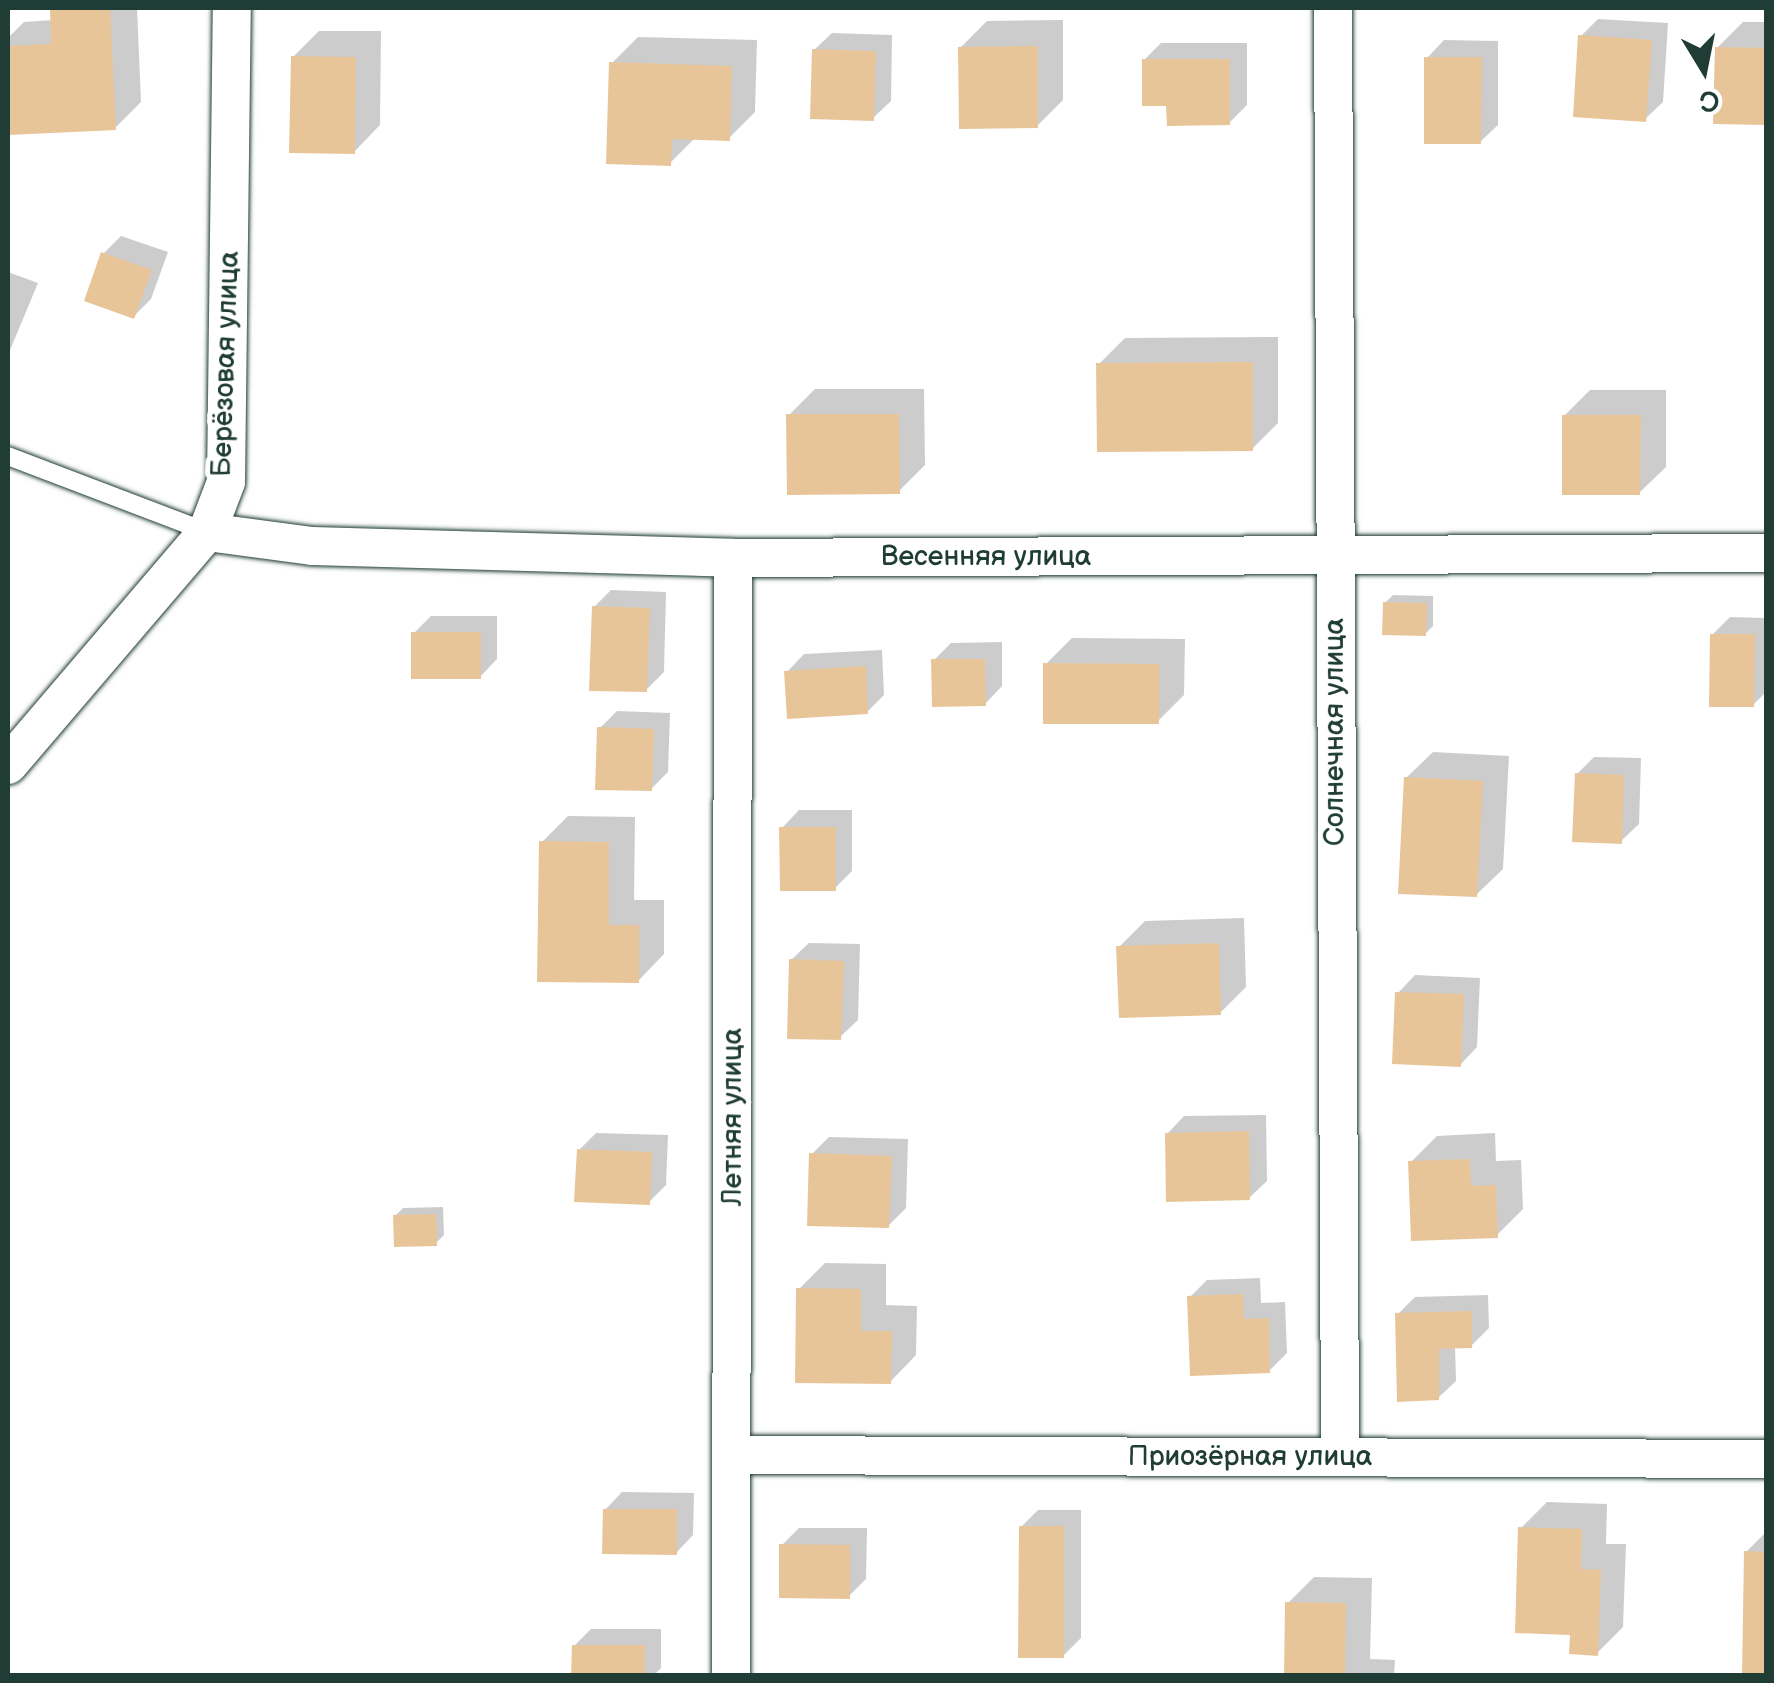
<!DOCTYPE html>
<html>
<head>
<meta charset="utf-8">
<style>
	body { margin:0 }
	#map { position:relative; width:1774px; height:1683px; overflow:hidden; background:#fff; font-family:"Balsamiq Sans",sans-serif }
	div>[style] { position:absolute }
	.shadow>* { inset:0; background:#0003 }
	.building>* { inset:0; background:#e8c599 }
	.roads { filter:drop-shadow(0 0 2px #1f3d34) drop-shadow(0 0 2px #1f3d34) }
	.service>* { height:18px; margin:-9px; padding:0 9px; transform-origin:9px; border-radius:9px; background:#fff }
	.minor>* { height:38px; margin:-19px; padding:0 19px; transform-origin:19px; border-radius:19px; background:#fff }
	span { translate:-50% -50%; white-space:nowrap; text-align:center; line-height:1.15; -webkit-text-stroke:10px #fff; paint-order:stroke }
	.street-label { font-size:28px; color:#1f3d34 }
	.frame { position:absolute; inset:0; border:10px solid #1f3d34; pointer-events:none }
	.north { position:absolute; left:1654px; top:20px; width:100px; height:100px; -webkit-text-stroke:8px #fff; paint-order:stroke; rotate:170deg; font-size:28px; font-weight:700; line-height:40px; text-align:center; color:#1f3d34 }
	.north::after { content:''; display:block; margin:auto; width:35px; height:45px; background:#1f3d34; clip-path:polygon(50% 0,100% 100%,50% 72%,0 100%) }
</style>
</head>
<body>
<div id="map">
	<div class="shadow">
		<i style="clip-path:polygon(52px 8px,137px 8px,141px 102px,115px 128px,8px 133px,8px 38px,24px 22px,53px 20px)"></i>
		<i style="clip-path:polygon(1598px 19px,1668px 23px,1663px 102px,1645px 119px,1581px 36px)"></i>
		<i style="clip-path:polygon(1063px 20px,1063px 100px,1037px 126px,960px 48px,987px 21px)"></i>
		<i style="clip-path:polygon(1743px 22px,1766px 22px,1766px 123px,1716px 122px,1717px 48px)"></i>
		<i style="clip-path:polygon(319px 31px,381px 31px,380px 125px,354px 152px,293px 57px)"></i>
		<i style="clip-path:polygon(832px 33px,892px 35px,891px 101px,873px 118px,814px 50px)"></i>
		<i style="clip-path:polygon(638px 37px,757px 40px,755px 112px,729px 138px,696px 137px,670px 163px,612px 63px)"></i>
		<i style="clip-path:polygon(1444px 40px,1498px 41px,1498px 125px,1480px 142px,1427px 58px)"></i>
		<i style="clip-path:polygon(1161px 43px,1247px 43px,1247px 105px,1229px 123px,1169px 104px,1144px 60px)"></i>
		<i style="clip-path:polygon(121px 236px,168px 252px,151px 299px,134px 316px,87px 300px,104px 253px)"></i>
		<i style="clip-path:polygon(8px 272px,38px 283px,8px 355px)"></i>
		<i style="clip-path:polygon(1278px 337px,1278px 423px,1252px 449px,1099px 364px,1125px 338px)"></i>
		<i style="clip-path:polygon(815px 389px,924px 389px,925px 465px,899px 491px,789px 415px)"></i>
		<i style="clip-path:polygon(1590px 390px,1666px 390px,1666px 467px,1639px 493px,1564px 416px)"></i>
		<i style="clip-path:polygon(611px 590px,666px 592px,664px 672px,646px 690px,594px 607px)"></i>
		<i style="clip-path:polygon(1393px 595px,1433px 596px,1433px 626px,1425px 634px,1385px 603px)"></i>
		<i style="clip-path:polygon(431px 616px,497px 616px,497px 659px,480px 677px,413px 634px)"></i>
		<i style="clip-path:polygon(1730px 617px,1766px 618px,1766px 692px,1753px 705px,1712px 635px)"></i>
		<i style="clip-path:polygon(1072px 638px,1185px 639px,1184px 695px,1158px 721px,1046px 664px)"></i>
		<i style="clip-path:polygon(1002px 642px,1002px 686px,985px 704px,934px 660px,951px 643px)"></i>
		<i style="clip-path:polygon(882px 650px,884px 695px,867px 712px,787px 672px,804px 654px)"></i>
		<i style="clip-path:polygon(617px 711px,670px 713px,668px 772px,651px 789px,600px 728px)"></i>
		<i style="clip-path:polygon(1433px 752px,1509px 756px,1503px 869px,1476px 895px,1406px 778px)"></i>
		<i style="clip-path:polygon(1594px 757px,1641px 758px,1639px 824px,1621px 841px,1577px 774px)"></i>
		<i style="clip-path:polygon(799px 810px,852px 810px,852px 871px,835px 888px,782px 828px)"></i>
		<i style="clip-path:polygon(568px 816px,635px 817px,634px 900px,664px 900px,664px 954px,638px 981px,542px 842px)"></i>
		<i style="clip-path:polygon(1244px 918px,1246px 987px,1220px 1013px,1119px 947px,1145px 921px)"></i>
		<i style="clip-path:polygon(809px 943px,860px 944px,858px 1020px,840px 1037px,791px 960px)"></i>
		<i style="clip-path:polygon(1415px 975px,1480px 978px,1477px 1047px,1460px 1065px,1398px 993px)"></i>
		<i style="clip-path:polygon(1266px 1115px,1267px 1181px,1249px 1198px,1167px 1134px,1184px 1116px)"></i>
		<i style="clip-path:polygon(596px 1133px,668px 1135px,666px 1185px,649px 1202px,579px 1150px)"></i>
		<i style="clip-path:polygon(1495px 1133px,1496px 1161px,1521px 1160px,1523px 1209px,1497px 1235px,1411px 1162px,1437px 1136px)"></i>
		<i style="clip-path:polygon(829px 1137px,908px 1139px,906px 1208px,888px 1226px,812px 1154px)"></i>
		<i style="clip-path:polygon(443px 1207px,444px 1235px,436px 1243px,395px 1216px,403px 1208px)"></i>
		<i style="clip-path:polygon(825px 1263px,886px 1264px,886px 1305px,917px 1306px,916px 1355px,890px 1382px,799px 1289px)"></i>
		<i style="clip-path:polygon(1260px 1278px,1261px 1303px,1285px 1302px,1287px 1353px,1269px 1371px,1190px 1297px,1207px 1280px)"></i>
		<i style="clip-path:polygon(1488px 1295px,1489px 1328px,1471px 1346px,1455px 1346px,1456px 1381px,1438px 1398px,1398px 1314px,1415px 1297px)"></i>
		<i style="clip-path:polygon(622px 1492px,694px 1493px,693px 1535px,676px 1553px,605px 1510px)"></i>
		<i style="clip-path:polygon(1547px 1502px,1607px 1504px,1606px 1544px,1626px 1544px,1623px 1627px,1597px 1653px,1572px 1632px,1521px 1528px)"></i>
		<i style="clip-path:polygon(1038px 1510px,1081px 1510px,1081px 1638px,1063px 1656px,1021px 1527px)"></i>
		<i style="clip-path:polygon(799px 1528px,867px 1528px,866px 1579px,849px 1596px,782px 1545px)"></i>
		<i style="clip-path:polygon(1766px 1532px,1766px 1676px,1745px 1676px,1746px 1552px)"></i>
		<i style="clip-path:polygon(1314px 1577px,1372px 1578px,1370px 1659px,1395px 1660px,1394px 1676px,1287px 1676px,1288px 1603px)"></i>
		<i style="clip-path:polygon(591px 1629px,661px 1629px,661px 1668px,653px 1676px,574px 1676px,574px 1646px)"></i>
	</div>
	<div class="building">
		<i style="clip-path:polygon(50px 8px,110px 8px,116px 130px,8px 135px,8px 46px,51px 44px)"></i>
		<i style="clip-path:polygon(1578px 35px,1652px 40px,1646px 122px,1573px 117px)"></i>
		<i style="clip-path:polygon(1038px 46px,1038px 128px,959px 129px,958px 47px)"></i>
		<i style="clip-path:polygon(1715px 47px,1766px 48px,1766px 125px,1713px 124px)"></i>
		<i style="clip-path:polygon(812px 49px,876px 51px,874px 121px,810px 119px)"></i>
		<i style="clip-path:polygon(291px 56px,356px 57px,355px 154px,289px 153px)"></i>
		<i style="clip-path:polygon(1424px 57px,1482px 57px,1481px 144px,1424px 144px)"></i>
		<i style="clip-path:polygon(1142px 59px,1230px 59px,1230px 125px,1167px 126px,1166px 106px,1142px 106px)"></i>
		<i style="clip-path:polygon(609px 62px,732px 66px,730px 141px,672px 139px,671px 166px,606px 164px)"></i>
		<i style="clip-path:polygon(101px 252px,152px 270px,134px 319px,84px 301px)"></i>
		<i style="clip-path:polygon(1253px 362px,1253px 451px,1097px 452px,1096px 363px)"></i>
		<i style="clip-path:polygon(786px 414px,899px 414px,900px 494px,787px 495px)"></i>
		<i style="clip-path:polygon(1562px 415px,1641px 415px,1640px 495px,1562px 495px)"></i>
		<i style="clip-path:polygon(1383px 602px,1427px 603px,1426px 636px,1382px 635px)"></i>
		<i style="clip-path:polygon(592px 606px,650px 608px,647px 692px,589px 691px)"></i>
		<i style="clip-path:polygon(411px 632px,481px 632px,481px 679px,411px 679px)"></i>
		<i style="clip-path:polygon(1710px 634px,1755px 634px,1754px 707px,1709px 707px)"></i>
		<i style="clip-path:polygon(931px 659px,985px 659px,986px 706px,932px 707px)"></i>
		<i style="clip-path:polygon(1043px 663px,1159px 664px,1159px 724px,1043px 724px)"></i>
		<i style="clip-path:polygon(866px 666px,868px 714px,787px 719px,784px 671px)"></i>
		<i style="clip-path:polygon(597px 727px,654px 729px,652px 791px,595px 790px)"></i>
		<i style="clip-path:polygon(1575px 773px,1624px 775px,1622px 844px,1572px 842px)"></i>
		<i style="clip-path:polygon(1404px 777px,1483px 781px,1477px 897px,1398px 894px)"></i>
		<i style="clip-path:polygon(779px 827px,836px 827px,836px 891px,780px 891px)"></i>
		<i style="clip-path:polygon(539px 841px,609px 842px,609px 925px,639px 925px,639px 983px,537px 982px)"></i>
		<i style="clip-path:polygon(1219px 943px,1221px 1015px,1119px 1018px,1116px 946px)"></i>
		<i style="clip-path:polygon(789px 959px,844px 961px,841px 1040px,787px 1039px)"></i>
		<i style="clip-path:polygon(1395px 992px,1464px 994px,1461px 1067px,1392px 1064px)"></i>
		<i style="clip-path:polygon(1249px 1131px,1250px 1200px,1166px 1202px,1165px 1133px)"></i>
		<i style="clip-path:polygon(577px 1149px,652px 1152px,650px 1205px,574px 1202px)"></i>
		<i style="clip-path:polygon(809px 1153px,892px 1156px,889px 1228px,807px 1226px)"></i>
		<i style="clip-path:polygon(1470px 1159px,1471px 1186px,1496px 1185px,1498px 1238px,1411px 1241px,1408px 1161px)"></i>
		<i style="clip-path:polygon(436px 1214px,437px 1246px,394px 1247px,393px 1215px)"></i>
		<i style="clip-path:polygon(796px 1288px,861px 1289px,861px 1331px,892px 1331px,891px 1384px,795px 1383px)"></i>
		<i style="clip-path:polygon(1243px 1294px,1244px 1319px,1269px 1318px,1270px 1373px,1190px 1376px,1187px 1296px)"></i>
		<i style="clip-path:polygon(1472px 1311px,1472px 1348px,1439px 1349px,1439px 1400px,1397px 1402px,1395px 1313px)"></i>
		<i style="clip-path:polygon(603px 1509px,677px 1509px,677px 1555px,602px 1554px)"></i>
		<i style="clip-path:polygon(1019px 1526px,1064px 1526px,1064px 1658px,1018px 1658px)"></i>
		<i style="clip-path:polygon(1518px 1527px,1582px 1529px,1581px 1569px,1601px 1570px,1598px 1656px,1569px 1654px,1570px 1635px,1515px 1633px)"></i>
		<i style="clip-path:polygon(779px 1544px,850px 1545px,850px 1599px,779px 1598px)"></i>
		<i style="clip-path:polygon(1744px 1551px,1766px 1552px,1766px 1676px,1742px 1676px)"></i>
		<i style="clip-path:polygon(1285px 1602px,1346px 1603px,1345px 1676px,1284px 1676px)"></i>
		<i style="clip-path:polygon(572px 1645px,645px 1645px,645px 1676px,571px 1676px)"></i>
	</div>
	<div class="roads">
		<div class="service">
			<i style="left:8px;top:456px;width:213px;rotate:20.9deg"></i>
		</div>
		<div class="minor">
			<i style="left:1333px;top:8px;width:1449px;rotate:89.72deg"></i>
			<i style="left:207px;top:532px;width:106px;rotate:7.6deg"></i>
			<i style="left:312px;top:546px;width:421px;rotate:1.6deg"></i>
			<i style="left:733px;top:558px;width:1033px;rotate:-0.28deg"></i>
			<i style="left:8px;top:765px;width:306px;rotate:-49.5deg"></i>
			<i style="left:207px;top:532px;width:53px;rotate:-69.2deg"></i>
			<i style="left:226px;top:482px;width:474px;rotate:-89.3deg"></i>
			<i style="left:733px;top:1455px;width:1033px;rotate:0.22deg"></i>
			<i style="left:731px;top:1676px;width:1118px;rotate:-89.9deg"></i>
		</div>
	</div>
	<div class="street-label">
		<span style="left:226px;top:364px;rotate:-88deg">Берёзовая улица</span>
		<span style="left:986px;top:557px">Весенняя улица</span>
		<span style="left:1335px;top:732px;rotate:-90deg">Солнечная улица</span>
		<span style="left:733px;top:1117px;rotate:-90deg">Летняя улица</span>
		<span style="left:1250px;top:1457px">Приозёрная улица</span>
	</div>
	<div class="frame"></div>
	<div class="north">С</div>
</div>
</body>
</html>
